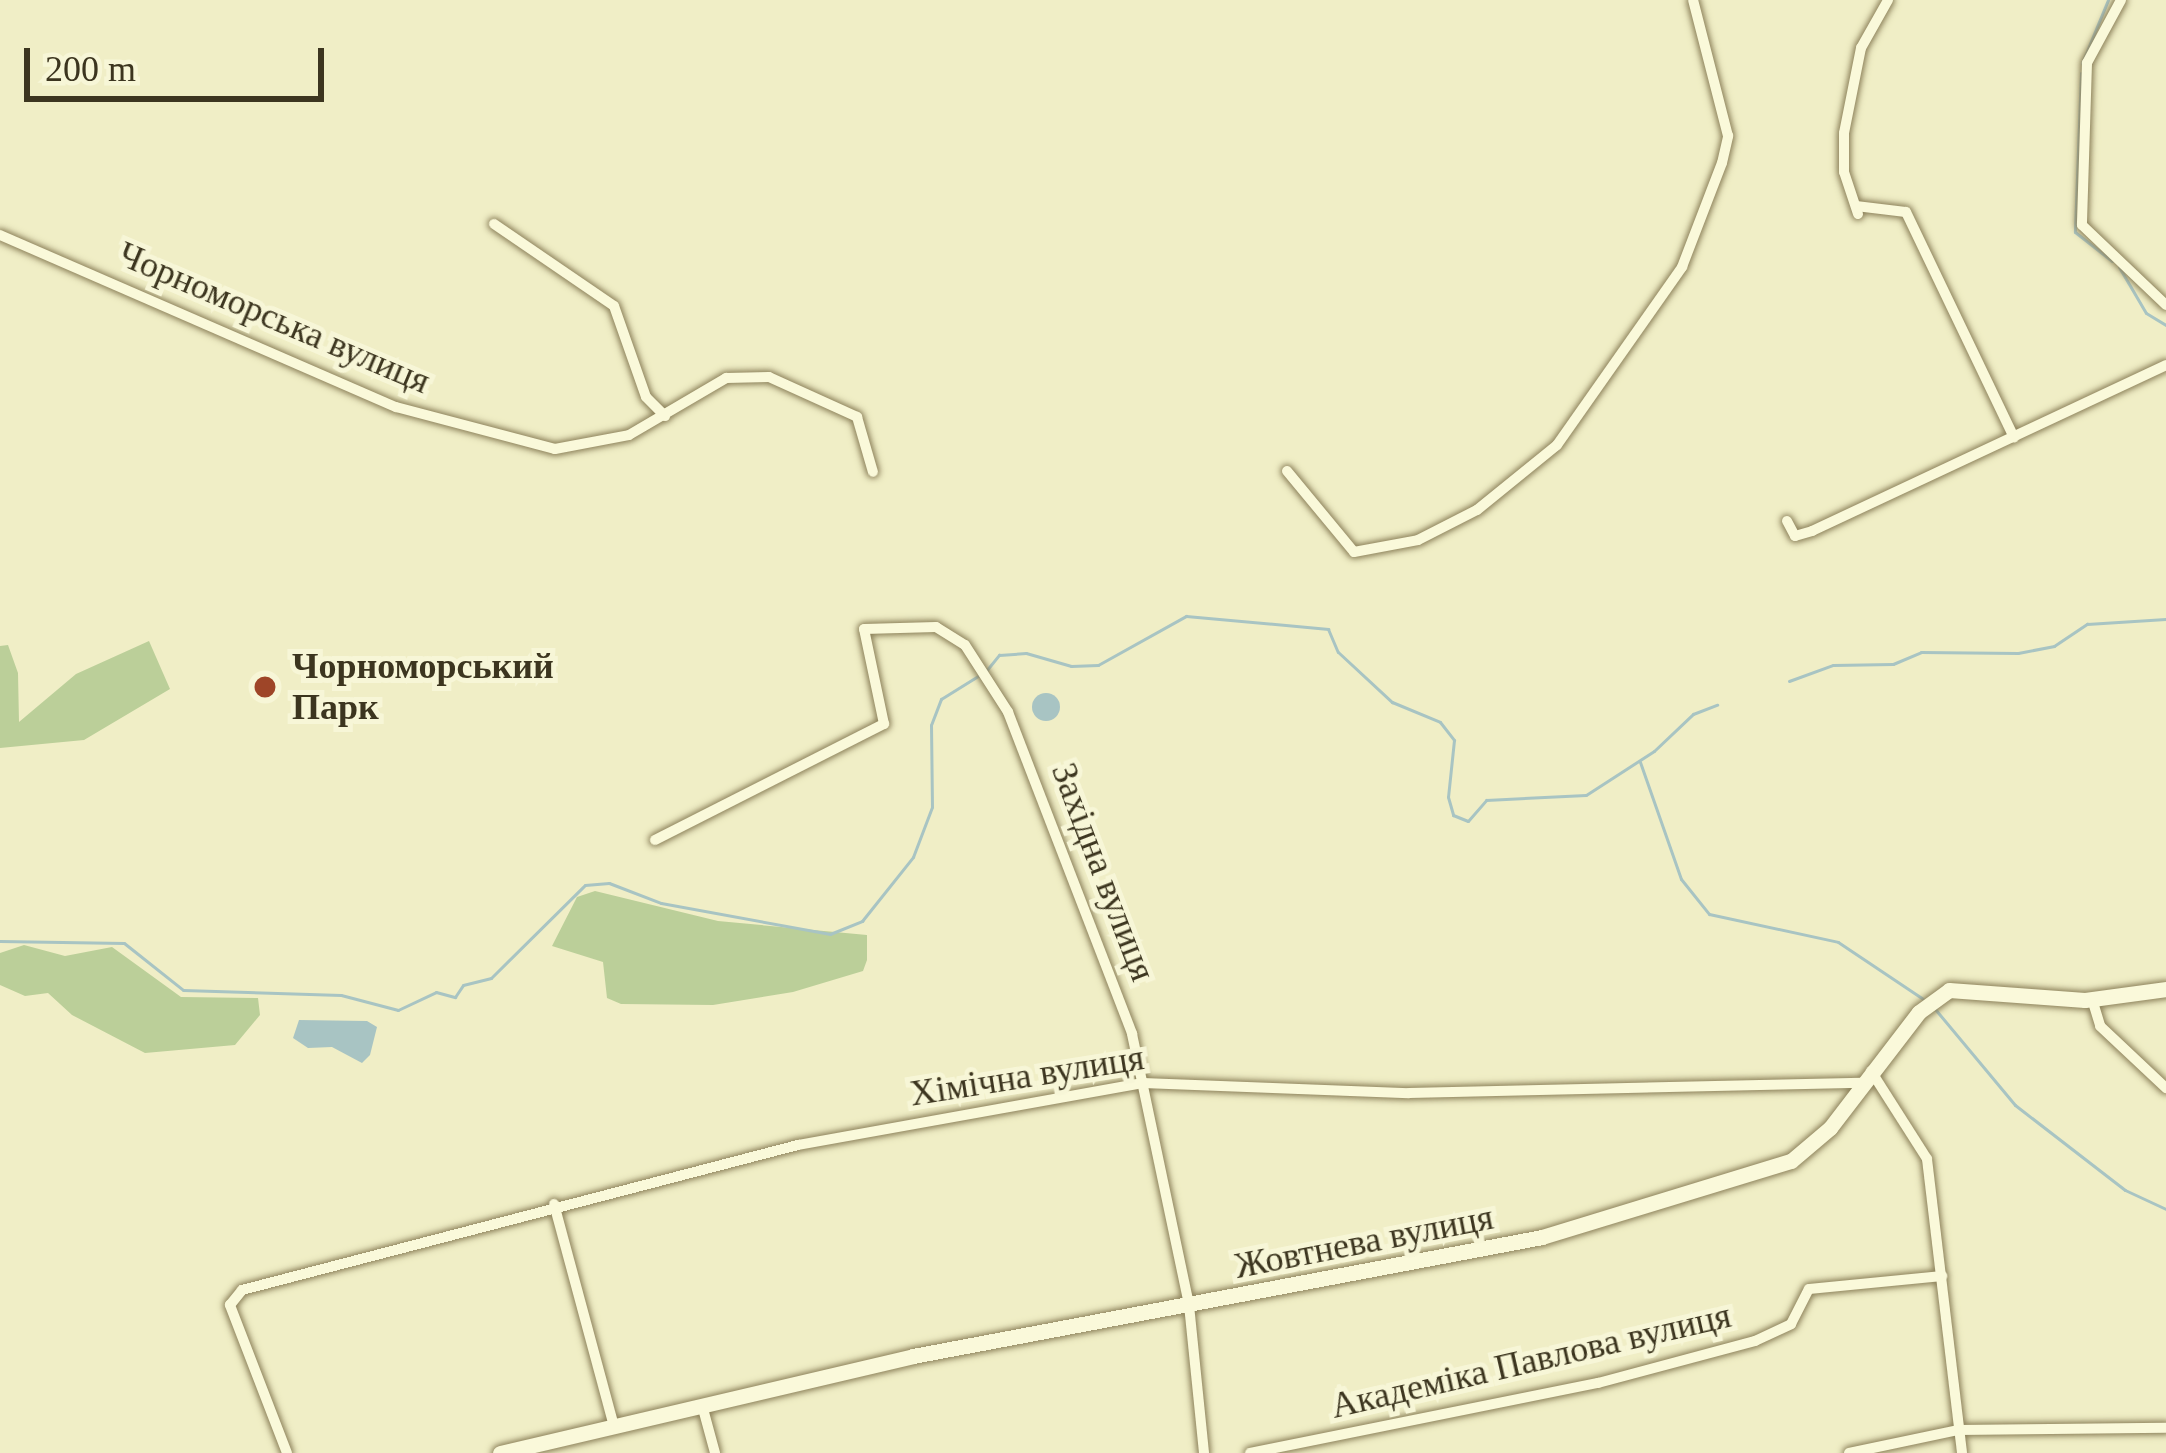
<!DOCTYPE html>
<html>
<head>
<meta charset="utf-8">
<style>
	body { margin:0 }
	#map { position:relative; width:2166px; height:1453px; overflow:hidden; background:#f0eec6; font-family:"Times New Roman",serif }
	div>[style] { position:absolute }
	.green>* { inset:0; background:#bbcf99 }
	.water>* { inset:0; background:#a8c4c3 }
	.round { border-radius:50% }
	.stream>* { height:3px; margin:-1.5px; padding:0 1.5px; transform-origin:1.5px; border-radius:1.5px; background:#a8c4c3 }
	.roads { filter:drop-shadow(0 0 3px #8d825b) drop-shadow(0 0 3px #8d825b) }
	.street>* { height:10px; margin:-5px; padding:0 5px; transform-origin:5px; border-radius:5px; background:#faf9da }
	.secondary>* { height:15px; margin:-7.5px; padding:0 7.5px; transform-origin:7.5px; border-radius:7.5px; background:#faf9da }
	.dots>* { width:33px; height:33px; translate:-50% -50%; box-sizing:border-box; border:6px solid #f7f6d7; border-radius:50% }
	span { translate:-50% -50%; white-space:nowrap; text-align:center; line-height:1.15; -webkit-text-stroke:10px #f7f6d7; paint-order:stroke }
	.street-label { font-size:36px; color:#3c351f }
	.poi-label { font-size:36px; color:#3c351f; font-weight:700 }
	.left { translate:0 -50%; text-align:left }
	.scale { position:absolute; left:24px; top:48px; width:300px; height:54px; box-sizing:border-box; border:6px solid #3c351f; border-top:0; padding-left:15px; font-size:36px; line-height:42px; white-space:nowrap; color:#3c351f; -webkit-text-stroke:9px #f7f6d7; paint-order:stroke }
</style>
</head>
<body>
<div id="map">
	<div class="green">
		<i style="clip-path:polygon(149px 641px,170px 689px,84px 740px,0 748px,0 646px,8px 645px,18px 673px,19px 722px,76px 674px)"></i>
		<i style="clip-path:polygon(595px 891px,718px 921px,867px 935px,867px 960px,863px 971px,793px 992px,713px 1005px,621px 1004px,607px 998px,603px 962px,552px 946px,577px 897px)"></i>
		<i style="clip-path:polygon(24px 945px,65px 956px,112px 947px,181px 997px,258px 998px,260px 1015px,235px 1045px,145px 1053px,72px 1015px,48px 993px,25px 996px,0 985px,0 953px)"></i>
	</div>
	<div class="water">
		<i class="round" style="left:1032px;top:693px;width:28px;height:28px"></i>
		<i style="clip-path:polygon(299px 1020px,367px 1021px,377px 1027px,370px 1055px,362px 1063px,332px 1047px,308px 1048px,293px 1038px)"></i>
	</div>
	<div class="stream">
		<i style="left:2082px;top:63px;width:68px;rotate:-67.6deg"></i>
		<i style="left:2081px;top:73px;width:159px;rotate:92.2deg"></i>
		<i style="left:2075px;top:232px;width:47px;rotate:38.1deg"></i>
		<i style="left:2119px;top:267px;width:53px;rotate:59.6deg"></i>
		<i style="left:2146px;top:313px;width:23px;rotate:31deg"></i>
		<i style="left:986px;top:671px;width:21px;rotate:-51deg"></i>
		<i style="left:999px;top:655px;width:27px;rotate:-4deg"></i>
		<i style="left:1026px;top:653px;width:47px;rotate:16.1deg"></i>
		<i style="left:1071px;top:666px;width:27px;rotate:-2deg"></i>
		<i style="left:1098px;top:665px;width:101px;rotate:-29.1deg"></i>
		<i style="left:1186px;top:616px;width:143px;rotate:5.2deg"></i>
		<i style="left:1328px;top:629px;width:25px;rotate:67deg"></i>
		<i style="left:1338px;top:652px;width:74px;rotate:42.8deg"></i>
		<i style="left:1392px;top:702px;width:52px;rotate:22.6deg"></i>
		<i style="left:1440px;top:722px;width:23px;rotate:52deg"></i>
		<i style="left:1454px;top:740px;width:57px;rotate:96deg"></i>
		<i style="left:1448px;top:797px;width:19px;rotate:74deg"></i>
		<i style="left:1453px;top:815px;width:16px;rotate:22deg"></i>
		<i style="left:1468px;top:821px;width:28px;rotate:-49deg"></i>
		<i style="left:1486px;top:800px;width:100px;rotate:-2.9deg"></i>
		<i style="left:1586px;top:795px;width:81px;rotate:-32.9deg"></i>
		<i style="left:1654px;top:751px;width:54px;rotate:-43.5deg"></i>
		<i style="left:1693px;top:714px;width:26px;rotate:-21deg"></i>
		<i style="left:1789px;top:681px;width:47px;rotate:-20deg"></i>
		<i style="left:1833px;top:665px;width:60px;rotate:-1deg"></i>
		<i style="left:1893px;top:664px;width:30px;rotate:-23deg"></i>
		<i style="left:1921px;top:652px;width:97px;rotate:0.6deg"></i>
		<i style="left:2018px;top:653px;width:37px;rotate:-11deg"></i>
		<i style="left:2054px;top:646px;width:40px;rotate:-34deg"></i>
		<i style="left:2087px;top:624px;width:79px;rotate:-3.6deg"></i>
		<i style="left:1640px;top:762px;width:124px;rotate:70.7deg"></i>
		<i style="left:1681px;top:879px;width:45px;rotate:51.3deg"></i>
		<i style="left:1709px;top:914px;width:132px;rotate:12.2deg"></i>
		<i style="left:1838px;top:942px;width:102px;rotate:33.8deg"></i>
		<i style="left:0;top:941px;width:124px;rotate:0.9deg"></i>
		<i style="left:124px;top:943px;width:75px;rotate:38.5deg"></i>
		<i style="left:183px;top:990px;width:158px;rotate:1.8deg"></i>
		<i style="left:341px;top:995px;width:59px;rotate:14.7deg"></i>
		<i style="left:398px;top:1010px;width:42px;rotate:-25.3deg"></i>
		<i style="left:436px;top:992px;width:20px;rotate:15deg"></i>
		<i style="left:455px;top:997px;width:14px;rotate:-56deg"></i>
		<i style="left:463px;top:985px;width:29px;rotate:-14deg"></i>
		<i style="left:491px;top:978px;width:132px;rotate:-44.7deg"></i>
		<i style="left:585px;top:885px;width:24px;rotate:-5deg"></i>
		<i style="left:609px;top:883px;width:56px;rotate:21deg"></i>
		<i style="left:661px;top:903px;width:172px;rotate:10.4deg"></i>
		<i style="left:830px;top:934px;width:35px;rotate:-22deg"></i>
		<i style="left:862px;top:921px;width:82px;rotate:-51.4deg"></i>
		<i style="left:913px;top:857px;width:53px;rotate:-69.2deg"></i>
		<i style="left:932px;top:807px;width:82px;rotate:-90.7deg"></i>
		<i style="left:931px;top:725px;width:28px;rotate:-69deg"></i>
		<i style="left:941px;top:699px;width:44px;rotate:-31.9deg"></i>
		<i style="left:1935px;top:1009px;width:125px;rotate:50.2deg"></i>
		<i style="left:2015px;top:1105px;width:139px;rotate:37.7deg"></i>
		<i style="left:2125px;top:1190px;width:45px;rotate:24.9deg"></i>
	</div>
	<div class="roads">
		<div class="street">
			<i style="left:2121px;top:0;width:72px;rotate:118.4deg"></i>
			<i style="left:2087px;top:63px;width:162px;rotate:91.8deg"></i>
			<i style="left:2082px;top:225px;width:116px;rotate:43.6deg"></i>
			<i style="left:1856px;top:206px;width:50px;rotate:6.8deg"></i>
			<i style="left:1906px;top:212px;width:250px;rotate:64.4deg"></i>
			<i style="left:1858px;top:214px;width:44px;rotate:-108.4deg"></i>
			<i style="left:1844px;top:172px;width:39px;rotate:-90deg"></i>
			<i style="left:1844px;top:133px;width:87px;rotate:-78.7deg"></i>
			<i style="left:1861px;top:48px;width:55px;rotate:-60.6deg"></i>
			<i style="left:494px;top:224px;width:145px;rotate:34.3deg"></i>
			<i style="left:614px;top:306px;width:96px;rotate:70.6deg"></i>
			<i style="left:646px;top:397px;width:27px;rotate:45deg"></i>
			<i style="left:0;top:235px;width:432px;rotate:23.5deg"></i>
			<i style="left:396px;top:407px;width:164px;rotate:14.8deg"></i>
			<i style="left:555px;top:449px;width:75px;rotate:-10.7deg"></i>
			<i style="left:629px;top:435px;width:113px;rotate:-30.4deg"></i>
			<i style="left:726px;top:378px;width:43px;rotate:-1.3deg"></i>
			<i style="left:769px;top:377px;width:97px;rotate:24.4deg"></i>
			<i style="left:857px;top:417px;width:57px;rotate:73.8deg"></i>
			<i style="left:1287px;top:471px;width:105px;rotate:50.4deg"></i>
			<i style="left:1354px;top:552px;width:65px;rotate:-10.6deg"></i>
			<i style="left:1418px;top:540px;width:66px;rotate:-27deg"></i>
			<i style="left:1477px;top:510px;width:103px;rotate:-39.1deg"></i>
			<i style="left:1557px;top:445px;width:218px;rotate:-54.9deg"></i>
			<i style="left:1682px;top:267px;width:111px;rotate:-69deg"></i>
			<i style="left:1722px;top:163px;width:28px;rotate:-77deg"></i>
			<i style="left:1728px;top:136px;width:140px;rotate:-104.4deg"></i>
			<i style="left:1787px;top:521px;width:17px;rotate:62deg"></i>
			<i style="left:1795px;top:536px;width:18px;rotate:-16deg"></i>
			<i style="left:1812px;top:531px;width:391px;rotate:-25.1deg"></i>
			<i style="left:655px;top:840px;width:257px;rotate:-26.9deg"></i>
			<i style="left:884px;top:724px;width:97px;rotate:-101.9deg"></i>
			<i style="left:864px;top:629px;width:72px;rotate:-1.6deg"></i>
			<i style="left:936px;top:627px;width:34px;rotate:32deg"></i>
			<i style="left:965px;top:645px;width:80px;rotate:57.3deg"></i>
			<i style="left:1008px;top:712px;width:345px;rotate:68.9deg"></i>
			<i style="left:1132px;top:1034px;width:277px;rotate:78.1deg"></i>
			<i style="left:1189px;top:1305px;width:149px;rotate:84.2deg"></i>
			<i style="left:2092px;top:999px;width:28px;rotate:73deg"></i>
			<i style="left:2100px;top:1026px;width:91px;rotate:43.2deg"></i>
			<i style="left:1871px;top:1071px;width:104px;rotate:57.5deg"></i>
			<i style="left:1927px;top:1159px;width:296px;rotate:83.2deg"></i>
			<i style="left:554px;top:1204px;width:230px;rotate:74.9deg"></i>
			<i style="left:702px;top:1405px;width:50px;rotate:74.8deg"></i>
			<i style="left:287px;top:1453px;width:159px;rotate:-111.1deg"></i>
			<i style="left:230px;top:1305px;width:19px;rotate:-51deg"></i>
			<i style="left:242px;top:1290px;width:575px;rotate:-14.62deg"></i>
			<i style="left:798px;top:1145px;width:351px;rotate:-10.2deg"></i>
			<i style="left:1143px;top:1083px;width:266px;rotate:2.2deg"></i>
			<i style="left:1409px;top:1093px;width:453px;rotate:-1.3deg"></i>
			<i style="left:1250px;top:1453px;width:355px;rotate:-11.4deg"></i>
			<i style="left:1598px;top:1383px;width:163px;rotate:-15deg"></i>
			<i style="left:1755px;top:1341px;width:40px;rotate:-25deg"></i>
			<i style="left:1791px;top:1324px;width:39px;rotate:-63deg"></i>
			<i style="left:1809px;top:1289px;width:134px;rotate:-5.6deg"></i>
			<i style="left:1849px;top:1453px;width:111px;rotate:-11.9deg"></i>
			<i style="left:1958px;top:1430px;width:208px;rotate:-0.6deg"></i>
		</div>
		<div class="secondary">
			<i style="left:500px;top:1453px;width:424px;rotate:-13.2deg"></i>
			<i style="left:913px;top:1356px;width:640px;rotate:-10.71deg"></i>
			<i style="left:1542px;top:1237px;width:260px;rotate:-17deg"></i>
			<i style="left:1791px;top:1161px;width:51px;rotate:-40.2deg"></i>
			<i style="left:1830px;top:1128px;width:146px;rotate:-52.5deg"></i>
			<i style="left:1919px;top:1012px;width:37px;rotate:-36deg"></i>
			<i style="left:1949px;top:990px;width:136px;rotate:4.2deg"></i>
			<i style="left:2085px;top:1000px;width:82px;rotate:-7.7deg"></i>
		</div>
	</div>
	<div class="dots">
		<i style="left:265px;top:687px;background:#9e4528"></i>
	</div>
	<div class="street-label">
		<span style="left:274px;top:318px;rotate:23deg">Чорноморська вулиця</span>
		<span style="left:1103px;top:872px;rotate:69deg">Західна вулиця</span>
		<span style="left:1027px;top:1076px;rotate:-9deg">Хімічна вулиця</span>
		<span style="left:1364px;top:1242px;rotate:-11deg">Жовтнева вулиця</span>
		<span style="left:1531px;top:1361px;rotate:-13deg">Академіка Павлова вулиця</span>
	</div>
	<div class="poi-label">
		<span class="left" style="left:292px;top:687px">Чорноморський<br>Парк</span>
	</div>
	<div class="scale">200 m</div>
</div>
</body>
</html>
